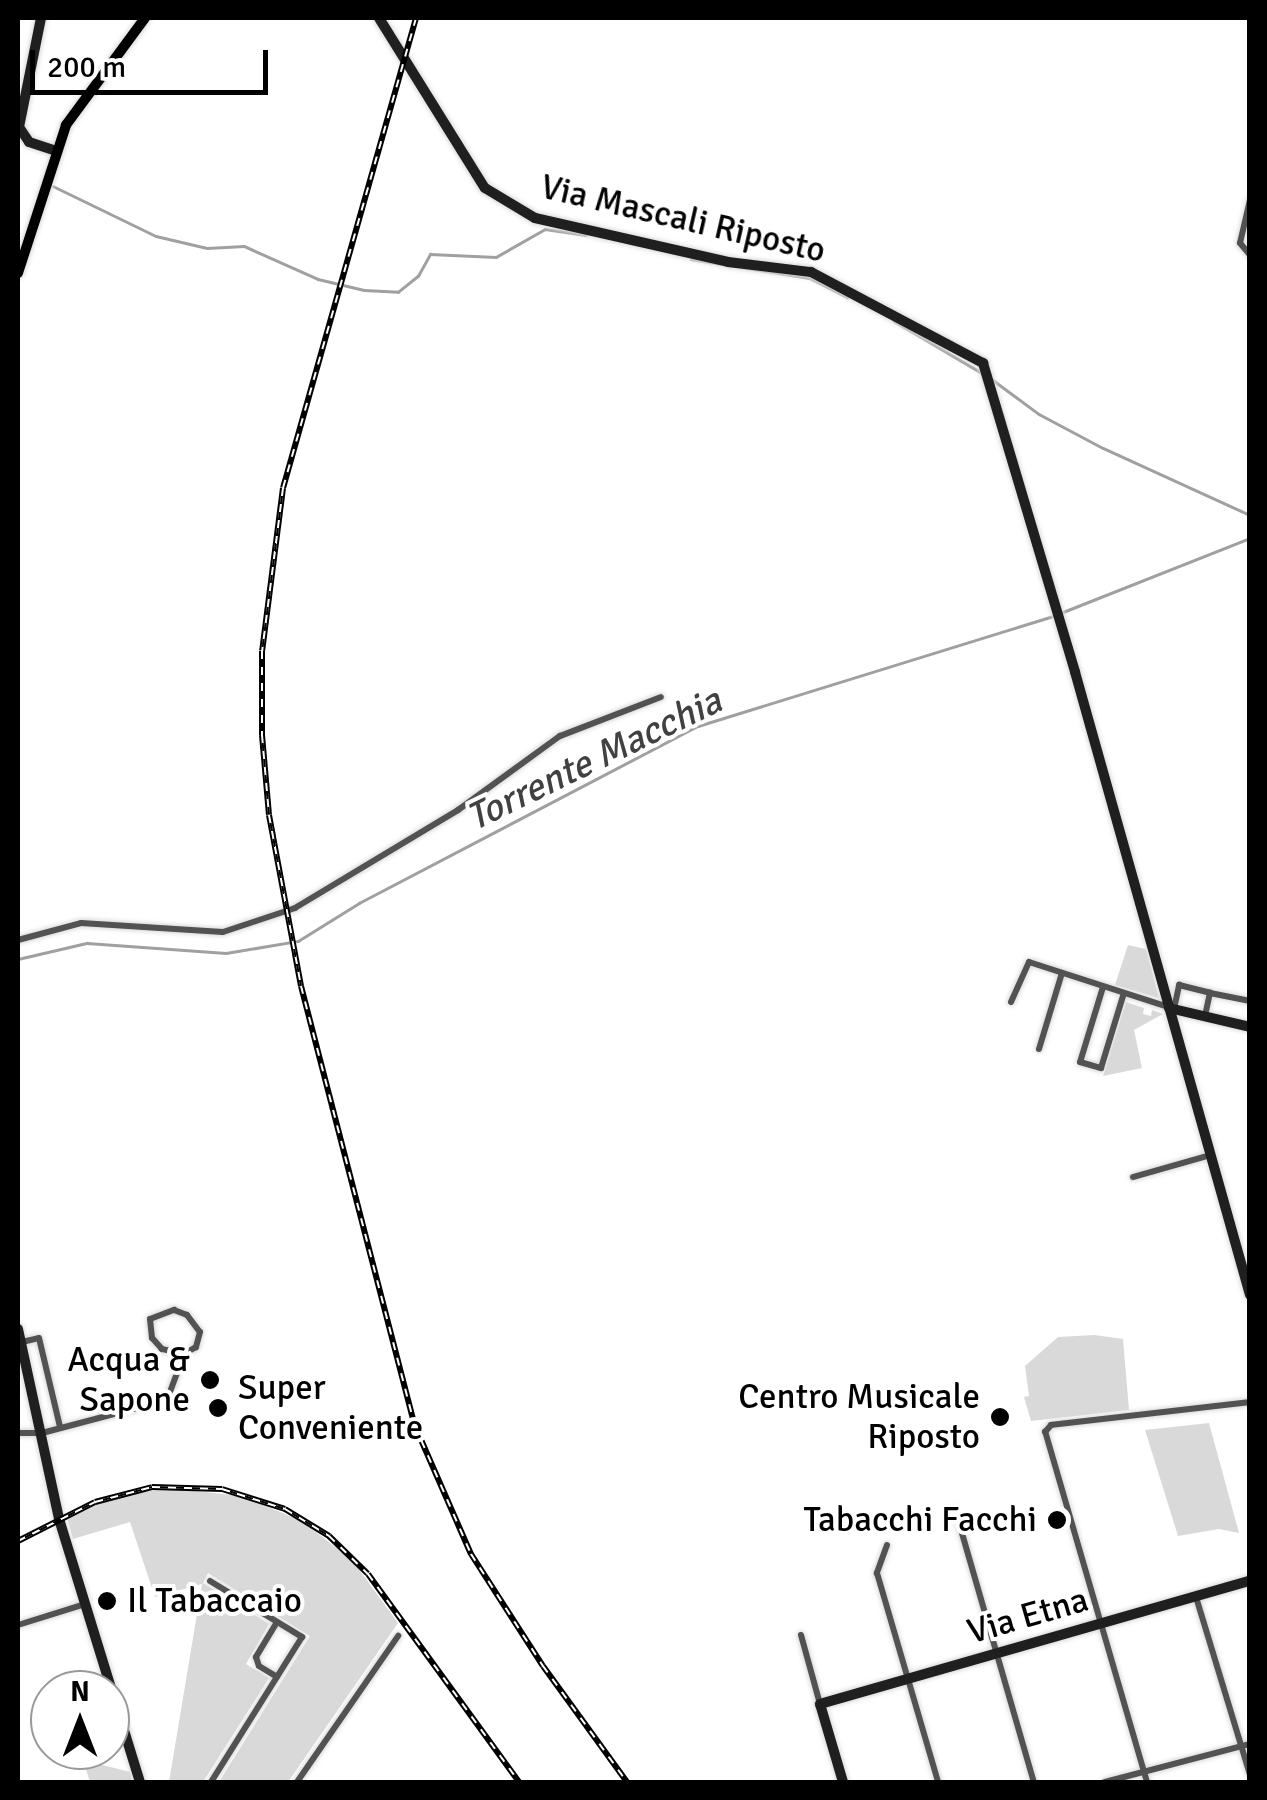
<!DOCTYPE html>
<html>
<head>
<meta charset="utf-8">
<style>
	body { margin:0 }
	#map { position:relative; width:1267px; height:1800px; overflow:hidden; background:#fff; font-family:Signika,sans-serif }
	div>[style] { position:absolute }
	.green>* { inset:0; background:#d9d9d9 }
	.stream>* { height:2.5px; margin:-1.25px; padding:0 1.25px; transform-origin:1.25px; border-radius:1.25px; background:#a0a0a0 }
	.roads { filter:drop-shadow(0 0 2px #dbdbdb) drop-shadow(0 0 2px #dbdbdb) }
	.street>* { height:6px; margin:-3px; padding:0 3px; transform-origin:3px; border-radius:3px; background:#525252 }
	.secondary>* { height:10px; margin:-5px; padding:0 5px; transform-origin:5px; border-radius:5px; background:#1f1f1f }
	.primary>* { height:10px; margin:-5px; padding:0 5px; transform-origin:5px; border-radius:5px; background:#000 }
	.rail>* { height:6px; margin-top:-3px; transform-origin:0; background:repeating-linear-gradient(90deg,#fff 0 8px,#000 0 16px); box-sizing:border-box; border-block:2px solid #000 }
	.dots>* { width:28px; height:28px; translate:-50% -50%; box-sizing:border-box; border:5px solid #fff; border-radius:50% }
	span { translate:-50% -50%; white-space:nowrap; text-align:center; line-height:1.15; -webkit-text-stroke:8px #fff; paint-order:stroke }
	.street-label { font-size:35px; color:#000 }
	.poi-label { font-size:35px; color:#000 }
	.right { translate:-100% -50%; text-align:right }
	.left { translate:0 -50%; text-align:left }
	.water-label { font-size:38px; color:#414141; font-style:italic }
	.frame { position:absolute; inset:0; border:20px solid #000; pointer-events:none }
	.north { position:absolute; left:30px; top:1670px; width:100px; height:100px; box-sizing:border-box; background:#fff; border:2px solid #999; border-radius:50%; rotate:0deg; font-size:28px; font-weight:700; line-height:40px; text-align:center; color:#000 }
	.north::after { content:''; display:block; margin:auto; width:35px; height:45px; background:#000; clip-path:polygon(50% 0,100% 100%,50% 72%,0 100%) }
	.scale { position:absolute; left:30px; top:50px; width:238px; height:45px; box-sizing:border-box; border:5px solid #000; border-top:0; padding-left:12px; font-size:30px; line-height:35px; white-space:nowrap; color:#000; -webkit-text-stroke:8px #fff; paint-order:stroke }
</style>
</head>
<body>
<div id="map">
	<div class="green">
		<i style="clip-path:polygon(1128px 945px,1146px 949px,1159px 998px,1115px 985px)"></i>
		<i style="clip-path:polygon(1126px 1002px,1144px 1008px,1143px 1014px,1151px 1016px,1152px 1010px,1163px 1014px,1134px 1030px,1142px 1068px,1103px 1076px)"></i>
		<i style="clip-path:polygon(1094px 1335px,1123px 1339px,1129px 1410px,1031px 1421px,1024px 1397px,1029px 1396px,1025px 1366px,1058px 1337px)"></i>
		<i style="clip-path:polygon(1209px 1423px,1239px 1533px,1219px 1529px,1178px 1536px,1145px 1430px)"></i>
		<i style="clip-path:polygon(167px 1488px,241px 1496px,302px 1521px,353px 1561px,398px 1623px,288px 1782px,219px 1782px,310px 1636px,208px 1573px,203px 1583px,269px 1624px,246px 1664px,269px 1678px,203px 1782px,169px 1782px,202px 1584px,155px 1597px,130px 1522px,73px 1539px,67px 1517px,107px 1499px)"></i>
		<i style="clip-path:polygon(83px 1760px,130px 1772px,133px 1782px,90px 1782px)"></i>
	</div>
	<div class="stream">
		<i style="left:53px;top:186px;width:114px;rotate:25.9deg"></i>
		<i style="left:156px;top:236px;width:52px;rotate:13.2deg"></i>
		<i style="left:207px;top:248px;width:37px;rotate:-3deg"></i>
		<i style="left:244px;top:246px;width:81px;rotate:24deg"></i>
		<i style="left:318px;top:279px;width:47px;rotate:13.4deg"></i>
		<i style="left:364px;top:290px;width:34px;rotate:3deg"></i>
		<i style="left:398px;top:292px;width:26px;rotate:-39deg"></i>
		<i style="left:418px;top:276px;width:25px;rotate:-61deg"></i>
		<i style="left:430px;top:254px;width:66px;rotate:2.6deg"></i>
		<i style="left:496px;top:257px;width:56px;rotate:-29.7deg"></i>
		<i style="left:545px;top:229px;width:41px;rotate:8.3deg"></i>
		<i style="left:691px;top:259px;width:121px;rotate:9.1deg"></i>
		<i style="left:810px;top:278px;width:42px;rotate:27.2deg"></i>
		<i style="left:894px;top:321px;width:102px;rotate:30.6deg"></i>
		<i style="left:993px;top:380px;width:57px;rotate:36.5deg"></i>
		<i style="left:1039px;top:414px;width:72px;rotate:28deg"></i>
		<i style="left:1103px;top:448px;width:162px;rotate:24.5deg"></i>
		<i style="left:1063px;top:612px;width:201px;rotate:-21.6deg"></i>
		<i style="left:18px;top:959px;width:71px;rotate:-13.1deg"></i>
		<i style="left:87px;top:943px;width:139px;rotate:4.1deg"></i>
		<i style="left:226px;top:953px;width:73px;rotate:-9.5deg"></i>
		<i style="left:298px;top:941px;width:72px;rotate:-31.9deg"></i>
		<i style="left:359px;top:903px;width:382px;rotate:-27.6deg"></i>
		<i style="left:698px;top:726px;width:375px;rotate:-17.2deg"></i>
	</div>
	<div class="roads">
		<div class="street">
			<i style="left:1250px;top:200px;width:44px;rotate:103.1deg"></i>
			<i style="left:1240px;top:243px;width:16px;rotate:50deg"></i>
			<i style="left:18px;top:940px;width:65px;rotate:-15.1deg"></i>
			<i style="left:81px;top:923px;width:142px;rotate:3.6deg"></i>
			<i style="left:223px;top:932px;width:76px;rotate:-18.4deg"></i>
			<i style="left:295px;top:908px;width:190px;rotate:-31deg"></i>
			<i style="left:458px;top:810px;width:126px;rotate:-36deg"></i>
			<i style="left:560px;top:736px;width:108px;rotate:-21.1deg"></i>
			<i style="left:1103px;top:987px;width:78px;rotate:107deg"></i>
			<i style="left:1080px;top:1062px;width:22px;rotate:16deg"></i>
			<i style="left:1101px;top:1068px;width:78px;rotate:-73deg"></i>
			<i style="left:1011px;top:1002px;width:44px;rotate:-65.8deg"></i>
			<i style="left:1029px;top:962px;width:146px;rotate:17.9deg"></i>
			<i style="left:1174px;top:1009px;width:25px;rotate:-78deg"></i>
			<i style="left:1179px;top:985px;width:32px;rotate:14deg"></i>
			<i style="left:1205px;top:1016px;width:24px;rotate:-78deg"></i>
			<i style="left:1210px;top:993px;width:41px;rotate:11.3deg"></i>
			<i style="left:1039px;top:1049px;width:79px;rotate:-73.2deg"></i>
			<i style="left:1133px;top:1177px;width:80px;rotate:-15.9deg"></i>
			<i style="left:174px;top:1310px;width:14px;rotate:21deg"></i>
			<i style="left:187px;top:1315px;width:21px;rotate:53deg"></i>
			<i style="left:200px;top:1332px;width:16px;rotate:105deg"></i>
			<i style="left:196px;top:1347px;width:14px;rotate:150deg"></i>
			<i style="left:184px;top:1354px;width:23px;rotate:-167deg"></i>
			<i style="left:162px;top:1349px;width:15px;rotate:-132deg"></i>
			<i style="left:152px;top:1338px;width:19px;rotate:-96deg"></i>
			<i style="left:150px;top:1319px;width:26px;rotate:-21deg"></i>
			<i style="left:22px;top:1342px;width:17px;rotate:-13deg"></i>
			<i style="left:39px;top:1338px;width:91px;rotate:76.7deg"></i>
			<i style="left:18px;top:1433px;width:24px"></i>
			<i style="left:42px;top:1433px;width:129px;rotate:-14.8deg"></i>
			<i style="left:167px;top:1400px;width:49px;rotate:-69.7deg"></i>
			<i style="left:955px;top:1509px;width:284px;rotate:73.9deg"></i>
			<i style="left:887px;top:1545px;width:30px;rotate:110deg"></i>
			<i style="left:877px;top:1573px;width:218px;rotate:73.7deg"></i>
			<i style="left:210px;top:1581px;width:108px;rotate:31.3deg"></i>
			<i style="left:302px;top:1637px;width:171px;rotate:122.1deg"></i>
			<i style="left:1196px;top:1597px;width:186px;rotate:73.1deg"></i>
			<i style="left:277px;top:1622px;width:41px;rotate:121deg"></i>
			<i style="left:256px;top:1657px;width:9px;rotate:72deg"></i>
			<i style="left:259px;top:1666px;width:21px;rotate:31deg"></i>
			<i style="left:18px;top:1625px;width:70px;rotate:-17.4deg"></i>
			<i style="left:801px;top:1635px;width:72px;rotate:74.6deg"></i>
			<i style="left:297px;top:1782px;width:178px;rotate:-55.3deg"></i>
			<i style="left:1105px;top:1782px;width:150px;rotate:-14.7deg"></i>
			<i style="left:1147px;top:1782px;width:365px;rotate:-106.2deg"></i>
			<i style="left:1045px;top:1432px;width:9px;rotate:-49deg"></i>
			<i style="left:1051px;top:1425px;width:200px;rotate:-6.6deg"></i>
		</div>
		<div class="secondary">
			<i style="left:41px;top:18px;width:111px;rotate:101.4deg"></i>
			<i style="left:19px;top:127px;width:18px;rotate:56deg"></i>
			<i style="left:29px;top:142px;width:28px;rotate:18deg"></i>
			<i style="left:379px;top:18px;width:200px;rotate:58.1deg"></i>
			<i style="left:485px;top:188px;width:58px;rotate:31deg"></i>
			<i style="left:535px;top:218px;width:198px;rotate:12.8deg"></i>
			<i style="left:728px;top:262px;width:84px;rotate:6.9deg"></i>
			<i style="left:811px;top:272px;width:195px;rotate:27.9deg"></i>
			<i style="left:983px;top:363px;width:322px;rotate:73.4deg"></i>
			<i style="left:1075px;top:672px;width:647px;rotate:74.31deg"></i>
			<i style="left:1169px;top:1008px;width:83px;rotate:13.2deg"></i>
			<i style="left:18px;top:1329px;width:194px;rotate:77.8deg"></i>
			<i style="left:59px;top:1519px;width:275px;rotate:72.9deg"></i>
			<i style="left:843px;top:1782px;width:81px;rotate:-106.4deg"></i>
			<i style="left:820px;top:1704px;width:447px;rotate:-16deg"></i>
		</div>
		<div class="primary">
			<i style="left:18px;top:273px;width:156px;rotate:-72deg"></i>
			<i style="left:66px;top:125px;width:133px;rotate:-53.6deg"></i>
		</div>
	</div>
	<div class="rail">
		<i style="left:416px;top:18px;width:488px;rotate:105.8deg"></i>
		<i style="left:283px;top:488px;width:164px;rotate:97.3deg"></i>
		<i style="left:262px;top:651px;width:84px;rotate:90deg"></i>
		<i style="left:262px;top:735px;width:80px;rotate:85deg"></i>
		<i style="left:269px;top:815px;width:174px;rotate:79.4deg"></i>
		<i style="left:301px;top:986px;width:455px;rotate:75.5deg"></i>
		<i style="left:415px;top:1426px;width:140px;rotate:66.4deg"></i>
		<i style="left:471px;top:1554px;width:133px;rotate:57.3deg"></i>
		<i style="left:543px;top:1666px;width:143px;rotate:54.1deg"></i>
		<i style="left:18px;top:1541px;width:86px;rotate:-26.9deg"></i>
		<i style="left:95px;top:1502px;width:59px;rotate:-14.7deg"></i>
		<i style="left:152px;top:1487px;width:70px;rotate:1.6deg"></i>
		<i style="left:222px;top:1489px;width:66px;rotate:17.6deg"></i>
		<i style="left:285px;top:1509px;width:52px;rotate:31.5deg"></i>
		<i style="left:329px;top:1536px;width:54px;rotate:44.3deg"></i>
		<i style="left:368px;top:1574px;width:257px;rotate:54deg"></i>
	</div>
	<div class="dots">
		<i style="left:210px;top:1380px;background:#000"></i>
		<i style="left:218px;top:1408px;background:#000"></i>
		<i style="left:1000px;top:1417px;background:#000"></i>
		<i style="left:1057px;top:1520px;background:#000"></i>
		<i style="left:107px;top:1601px;background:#000"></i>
	</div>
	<div class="street-label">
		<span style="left:683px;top:219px;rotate:13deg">Via Mascali Riposto</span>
		<span style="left:1028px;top:1616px;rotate:-16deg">Via Etna</span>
	</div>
	<div class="poi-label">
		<span class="right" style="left:190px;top:1380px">Acqua &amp;<br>Sapone</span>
		<span class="left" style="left:238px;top:1408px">Super<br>Conveniente</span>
		<span class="right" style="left:980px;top:1417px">Centro Musicale<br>Riposto</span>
		<span class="right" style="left:1037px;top:1520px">Tabacchi Facchi</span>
		<span class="left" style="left:127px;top:1601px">Il Tabaccaio</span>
	</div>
	<div class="water-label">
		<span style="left:594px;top:759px;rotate:-26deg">Torrente Macchia</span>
	</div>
	<div class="frame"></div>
	<div class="north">N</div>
	<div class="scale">200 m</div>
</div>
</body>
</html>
